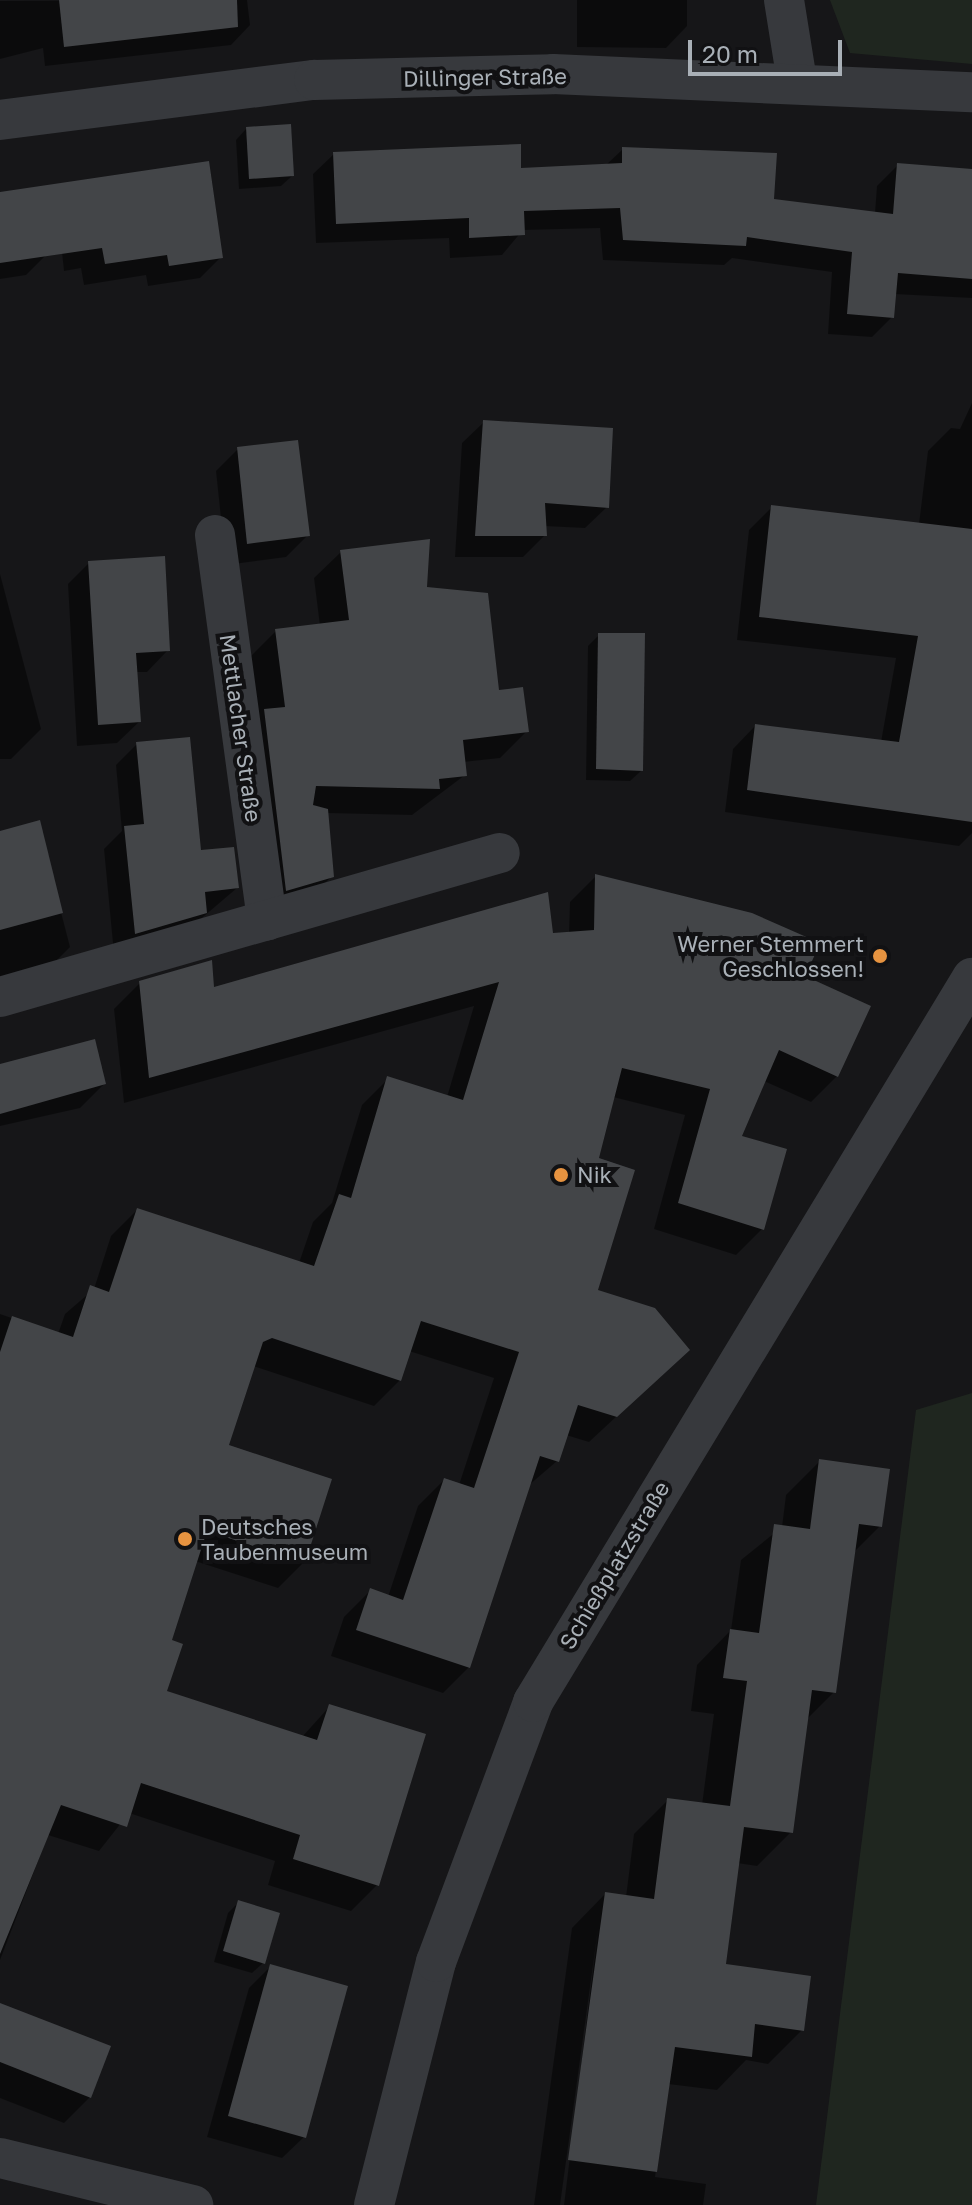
<!DOCTYPE html>
<html>
<head>
<meta charset="utf-8">
<style>
	body { margin:0 }
	#map { position:relative; width:972px; height:2205px; overflow:hidden; background:#161618; font-family:"Golos Text",sans-serif }
	div>[style] { position:absolute }
	.green>* { inset:0; background:#1f261f }
	.shadow>* { inset:0; background:#0007 }
	.building>* { inset:0; background:#434548 }
	.street>* { height:40px; margin:-20px; padding:0 20px; transform-origin:20px; border-radius:20px; background:#37393d }
	.dots>* { width:22px; height:22px; translate:-50% -50%; box-sizing:border-box; border:4px solid #111113; border-radius:50% }
	span { translate:-50% -50%; white-space:nowrap; text-align:center; line-height:1.15; -webkit-text-stroke:8px #111113; paint-order:stroke }
	.street-label { font-size:22px; color:#a9b0b7 }
	.poi-label { font-size:22px; color:#a9b0b7 }
	.right { translate:-100% -50%; text-align:right }
	.left { translate:0 -50%; text-align:left }
	.scale { position:absolute; left:688px; top:40px; width:154px; height:36px; box-sizing:border-box; border:4px solid #a9b0b7; border-top:0; padding-left:10px; font-size:24px; line-height:28px; white-space:nowrap; color:#a9b0b7; -webkit-text-stroke:6px #111113; paint-order:stroke }
</style>
</head>
<body>
<div id="map">
	<div class="green">
		<i style="clip-path:polygon(830px 0,972px 0,972px 64px,850px 53px)"></i>
		<i style="clip-path:polygon(972px 1393px,972px 2205px,816px 2205px,916px 1410px)"></i>
	</div>
	<div class="shadow">
		<i style="clip-path:polygon(247px 0,250px 25px,231px 45px,45px 66px,43px 48px,0 59px,0 1px)"></i>
		<i style="clip-path:polygon(577px 0,687px 0,687px 26px,666px 48px,577px 47px)"></i>
		<i style="clip-path:polygon(246px 129px,292px 176px,281px 186px,239px 189px,236px 140px)"></i>
		<i style="clip-path:polygon(623px 149px,772px 201px,875px 213px,877px 186px,898px 165px,972px 171px,972px 298px,894px 294px,892px 317px,872px 337px,828px 334px,832px 272px,732px 258px,724px 265px,603px 260px,600px 228px,523px 230px,502px 255px,450px 258px,449px 238px,316px 243px,313px 174px,334px 154px,519px 170px,606px 165px)"></i>
		<i style="clip-path:polygon(0 196px,45px 256px,26px 275px,0 279px)"></i>
		<i style="clip-path:polygon(57px 204px,221px 257px,200px 278px,148px 286px,146px 275px,84px 285px,81px 268px,64px 271px)"></i>
		<i style="clip-path:polygon(972px 403px,972px 833px,959px 846px,725px 812px,733px 749px,755px 726px,881px 742px,896px 658px,737px 640px,749px 530px,772px 507px,919px 524px,928px 451px,951px 428px,960px 429px)"></i>
		<i style="clip-path:polygon(484px 422px,607px 507px,585px 528px,544px 526px,545px 535px,523px 557px,455px 557px,462px 443px)"></i>
		<i style="clip-path:polygon(238px 449px,308px 535px,286px 557px,226px 565px,216px 471px)"></i>
		<i style="clip-path:polygon(341px 552px,425px 589px,527px 731px,500px 758px,463px 762px,465px 775px,412px 815px,326px 813px,332px 876px,305px 903px,260px 916px,249px 658px,276px 631px,320px 626px,314px 578px)"></i>
		<i style="clip-path:polygon(89px 563px,168px 650px,147px 672px,135px 672px,139px 722px,117px 743px,77px 746px,68px 584px)"></i>
		<i style="clip-path:polygon(0 574px,41px 729px,11px 759px,0 759px)"></i>
		<i style="clip-path:polygon(599px 635px,641px 771px,630px 781px,586px 780px,588px 646px)"></i>
		<i style="clip-path:polygon(137px 744px,199px 852px,237px 888px,183px 934px,114px 954px,104px 849px,122px 831px,116px 765px)"></i>
		<i style="clip-path:polygon(38px 823px,70px 947px,46px 971px,0 983px,0 833px)"></i>
		<i style="clip-path:polygon(595px 877px,802px 977px,837px 1076px,811px 1102px,764px 1081px,739px 1138px,762px 1229px,736px 1255px,654px 1229px,685px 1115px,613px 1097px,596px 1159px,596px 1291px,661px 1375px,589px 1442px,566px 1435px,557px 1461px,528px 1486px,469px 1667px,443px 1693px,331px 1656px,344px 1617px,370px 1591px,388px 1597px,418px 1506px,444px 1480px,459px 1485px,494px 1378px,409px 1351px,400px 1380px,374px 1406px,253px 1366px,226px 1446px,304px 1562px,278px 1588px,195px 1561px,170px 1642px,165px 1693px,302px 1737px,330px 1706px,377px 1885px,351px 1911px,268px 1885px,275px 1861px,129px 1813px,99px 1851px,48px 1835px,0 1960px,0 1314px,58px 1334px,65px 1314px,94px 1289px,111px 1236px,137px 1210px,299px 1263px,313px 1222px,332px 1203px,362px 1105px,388px 1079px,447px 1097px,474px 1006px,124px 1103px,114px 1009px,140px 983px,213px 990px,569px 934px,570px 902px)"></i>
		<i style="clip-path:polygon(0 1066px,104px 1084px,80px 1108px,0 1126px)"></i>
		<i style="clip-path:polygon(820px 1461px,880px 1526px,853px 1553px,834px 1692px,805px 1721px,791px 1832px,757px 1866px,737px 1863px,723px 1966px,802px 2030px,768px 2064px,746px 2060px,717px 2090px,668px 2084px,655px 2177px,706px 2184px,703px 2205px,564px 2205px,598px 1929px,560px 2205px,534px 2205px,572px 1928px,605px 1894px,626px 1897px,634px 1834px,668px 1800px,702px 1805px,714px 1714px,691px 1711px,697px 1665px,731px 1630px,741px 1560px,782px 1527px,786px 1495px)"></i>
		<i style="clip-path:polygon(239px 1902px,263px 1963px,252px 1973px,214px 1962px,228px 1913px)"></i>
		<i style="clip-path:polygon(271px 1966px,304px 2137px,282px 2158px,207px 2137px,249px 1988px)"></i>
		<i style="clip-path:polygon(0 2005px,90px 2097px,64px 2123px,0 2098px)"></i>
	</div>
	<div class="building">
		<i style="clip-path:polygon(59px 0,237px 0,238px 27px,64px 47px)"></i>
		<i style="clip-path:polygon(291px 124px,294px 176px,249px 179px,246px 127px)"></i>
		<i style="clip-path:polygon(521px 144px,521px 168px,622px 163px,622px 147px,777px 153px,774px 199px,893px 214px,897px 163px,972px 169px,972px 279px,898px 273px,894px 318px,847px 314px,852px 252px,747px 237px,746px 246px,623px 240px,620px 208px,524px 211px,525px 235px,469px 238px,469px 218px,336px 224px,333px 152px)"></i>
		<i style="clip-path:polygon(209px 161px,223px 258px,169px 266px,167px 255px,105px 264px,102px 248px,0 263px,0 192px)"></i>
		<i style="clip-path:polygon(483px 420px,613px 428px,609px 508px,545px 503px,547px 536px,475px 536px)"></i>
		<i style="clip-path:polygon(298px 440px,310px 536px,247px 544px,237px 447px)"></i>
		<i style="clip-path:polygon(771px 505px,972px 529px,972px 822px,747px 790px,755px 724px,899px 742px,918px 636px,759px 617px)"></i>
		<i style="clip-path:polygon(430px 539px,427px 587px,488px 593px,499px 690px,523px 687px,529px 732px,463px 740px,467px 776px,439px 779px,440px 789px,316px 786px,313px 805px,328px 809px,334px 877px,286px 891px,264px 709px,285px 707px,275px 629px,349px 620px,340px 550px)"></i>
		<i style="clip-path:polygon(165px 556px,170px 651px,136px 653px,141px 722px,98px 725px,88px 561px)"></i>
		<i style="clip-path:polygon(598px 633px,645px 633px,643px 771px,596px 769px)"></i>
		<i style="clip-path:polygon(190px 737px,201px 850px,234px 847px,239px 888px,205px 892px,207px 913px,135px 934px,124px 826px,144px 824px,136px 742px)"></i>
		<i style="clip-path:polygon(40px 820px,63px 913px,0 930px,0 831px)"></i>
		<i style="clip-path:polygon(595px 874px,752px 913px,811px 939px,819px 946px,805px 976px,871px 1006px,838px 1077px,779px 1050px,742px 1136px,787px 1149px,764px 1230px,678px 1203px,710px 1089px,622px 1068px,599px 1158px,635px 1170px,598px 1290px,655px 1308px,690px 1350px,617px 1417px,578px 1405px,559px 1462px,540px 1456px,470px 1668px,356px 1630px,370px 1588px,403px 1600px,444px 1478px,474px 1488px,519px 1352px,421px 1321px,401px 1381px,272px 1338px,263px 1342px,229px 1445px,332px 1479px,305px 1563px,207px 1531px,172px 1640px,183px 1644px,167px 1691px,317px 1740px,329px 1704px,426px 1734px,379px 1886px,293px 1859px,300px 1835px,141px 1783px,127px 1827px,61px 1805px,0 1954px,0 1352px,12px 1316px,73px 1337px,90px 1285px,109px 1292px,137px 1208px,314px 1266px,339px 1194px,351px 1198px,387px 1076px,463px 1100px,499px 982px,149px 1078px,139px 981px,212px 960px,214px 987px,548px 892px,553px 933px,594px 930px)"></i>
		<i style="clip-path:polygon(95px 1039px,106px 1084px,0 1114px,0 1064px)"></i>
		<i style="clip-path:polygon(819px 1459px,890px 1469px,882px 1527px,859px 1524px,836px 1693px,812px 1690px,793px 1833px,744px 1827px,726px 1964px,811px 1976px,804px 2031px,755px 2024px,752px 2057px,675px 2047px,657px 2172px,568px 2160px,605px 1892px,654px 1899px,667px 1798px,730px 1806px,747px 1681px,723px 1678px,730px 1629px,759px 1633px,774px 1524px,810px 1529px)"></i>
		<i style="clip-path:polygon(238px 1900px,280px 1913px,265px 1964px,223px 1951px)"></i>
		<i style="clip-path:polygon(270px 1964px,348px 1986px,306px 2138px,228px 2116px)"></i>
		<i style="clip-path:polygon(0 2003px,111px 2046px,91px 2098px,0 2062px)"></i>
	</div>
	<div class="street">
		<i style="left:784px;top:0;width:82px;rotate:80.9deg"></i>
		<i style="left:0;top:120px;width:317px;rotate:-7.3deg"></i>
		<i style="left:314px;top:80px;width:239px;rotate:-1.4deg"></i>
		<i style="left:553px;top:74px;width:419px;rotate:2.5deg"></i>
		<i style="left:215px;top:535px;width:389px;rotate:82.3deg"></i>
		<i style="left:0;top:997px;width:520px;rotate:-16.07deg"></i>
		<i style="left:0;top:2158px;width:199px;rotate:13.7deg"></i>
		<i style="left:374px;top:2205px;width:251px;rotate:-75.7deg"></i>
		<i style="left:436px;top:1962px;width:278px;rotate:-69.5deg"></i>
		<i style="left:533px;top:1702px;width:847px;rotate:-58.77deg"></i>
	</div>
	<div class="dots">
		<i style="left:880px;top:956px;background:#e69340"></i>
		<i style="left:561px;top:1175px;background:#e69340"></i>
		<i style="left:185px;top:1539px;background:#e69340"></i>
	</div>
	<div class="street-label">
		<span style="left:485px;top:77px;rotate:-1deg">Dillinger Straße</span>
		<span style="left:241px;top:728px;rotate:82deg">Mettlacher Straße</span>
		<span style="left:614px;top:1565px;rotate:-59deg">Schießplatzstraße</span>
	</div>
	<div class="poi-label">
		<span class="right" style="left:864px;top:956px">Werner Stemmert<br>Geschlossen!</span>
		<span class="left" style="left:577px;top:1175px">Nik</span>
		<span class="left" style="left:201px;top:1539px">Deutsches<br>Taubenmuseum</span>
	</div>
	<div class="scale">20 m</div>
</div>
</body>
</html>
